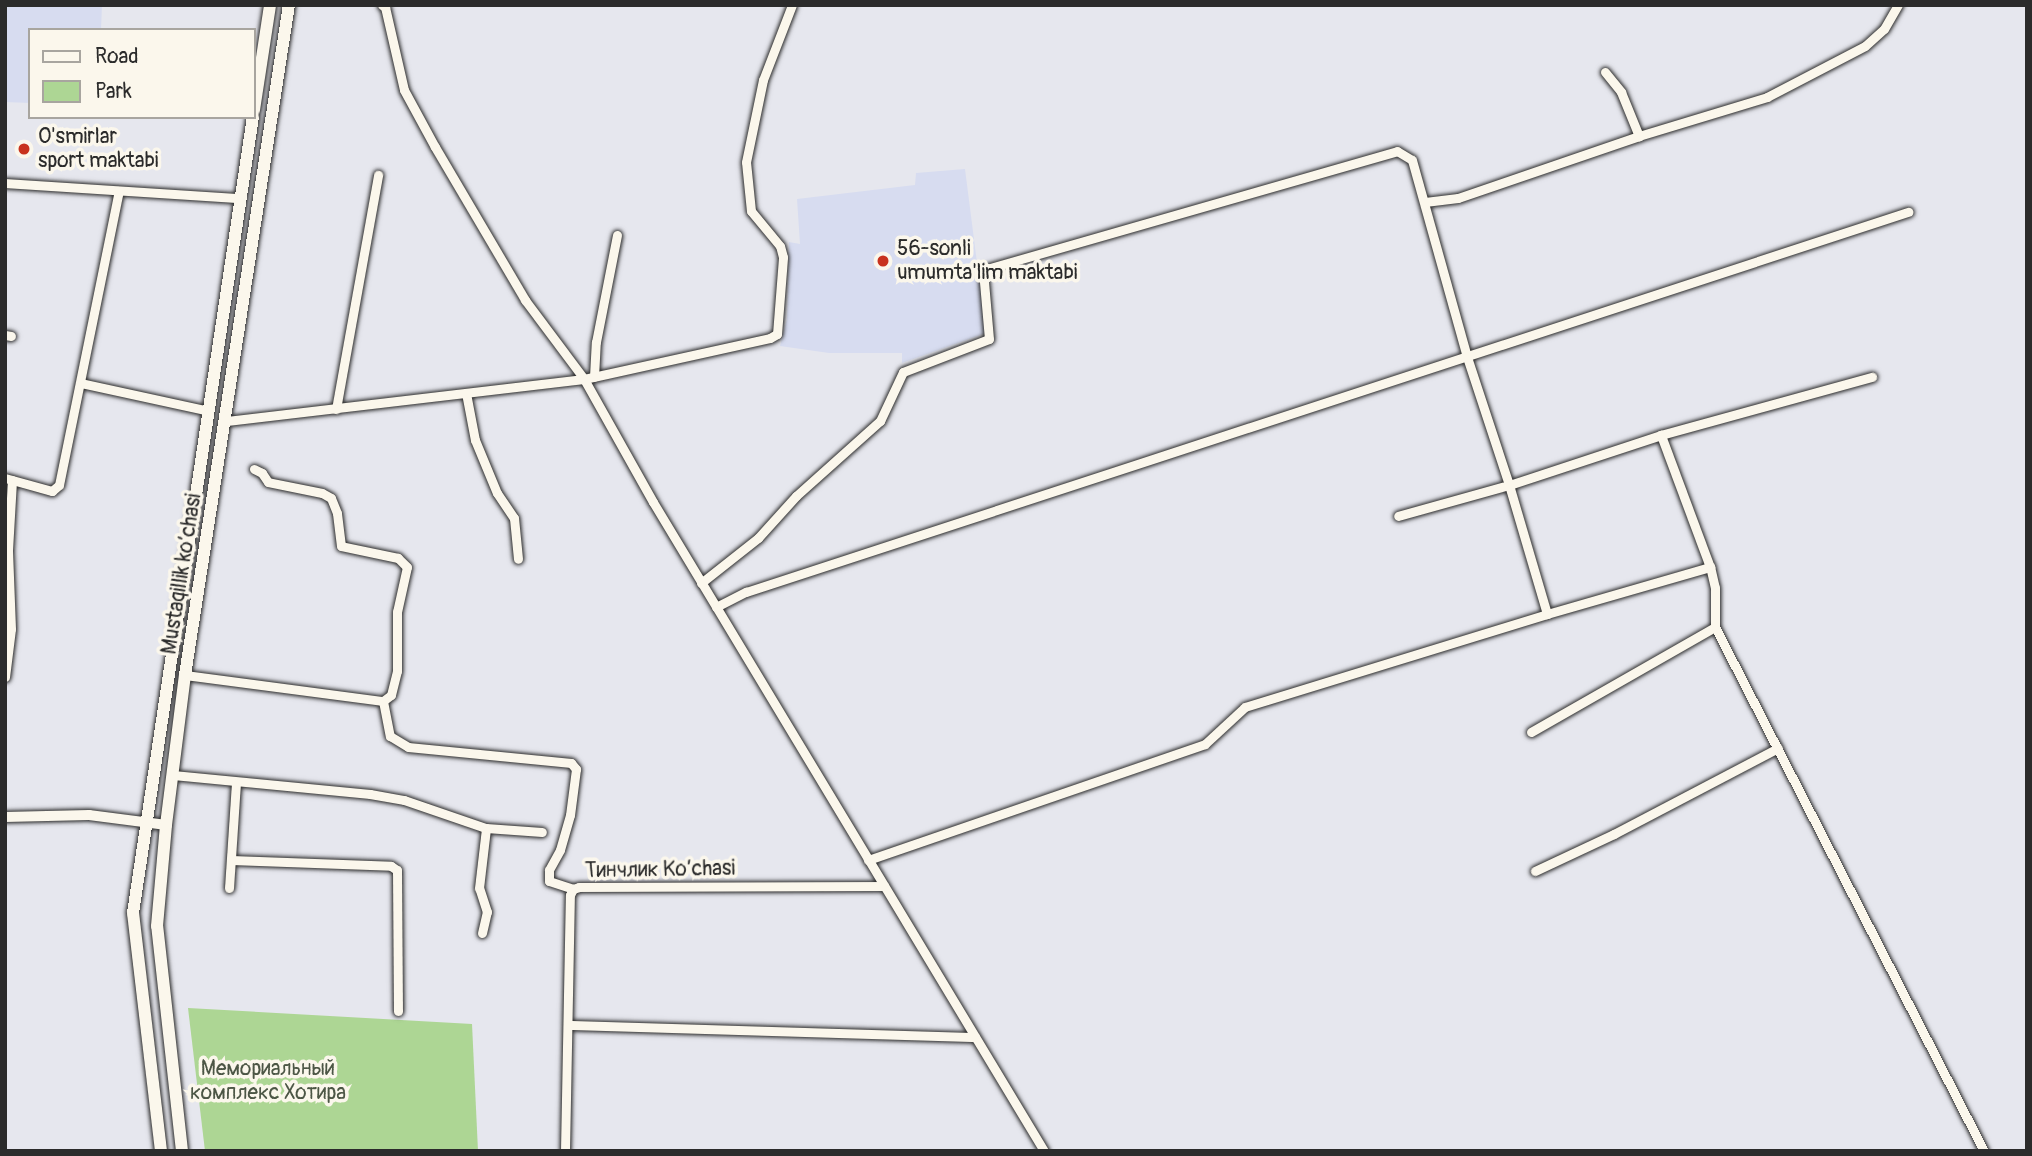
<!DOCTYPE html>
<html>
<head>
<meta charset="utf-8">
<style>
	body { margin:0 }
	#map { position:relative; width:2032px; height:1156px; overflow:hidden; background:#e6e7ee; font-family:Pangolin,sans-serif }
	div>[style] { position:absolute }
	.built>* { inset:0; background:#d7dcf0 }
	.green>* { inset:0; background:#add694 }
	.roads { filter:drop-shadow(0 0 2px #2b2b2b) drop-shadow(0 0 2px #2b2b2b) }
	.minor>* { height:9px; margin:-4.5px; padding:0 4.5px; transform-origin:4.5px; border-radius:4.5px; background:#fbf7ec }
	.tertiary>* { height:10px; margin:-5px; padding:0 5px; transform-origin:5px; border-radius:5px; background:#fbf7ec }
	.secondary>* { height:12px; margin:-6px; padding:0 6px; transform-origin:6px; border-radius:6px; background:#fbf7ec }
	.dots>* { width:19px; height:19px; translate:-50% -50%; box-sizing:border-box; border:4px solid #fbf7ec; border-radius:50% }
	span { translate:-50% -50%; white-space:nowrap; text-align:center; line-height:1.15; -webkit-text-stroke:7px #fbf7ec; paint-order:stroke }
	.poi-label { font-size:21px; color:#2b2b2b }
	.left { translate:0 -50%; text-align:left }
	.street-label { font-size:21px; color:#2b2b2b }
	.park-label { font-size:21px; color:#4c5645 }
	.frame { position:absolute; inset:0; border:7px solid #2b2b2b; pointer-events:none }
	.legend { position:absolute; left:28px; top:28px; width:228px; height:91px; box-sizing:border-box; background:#fbf7ec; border:2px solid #a8a59f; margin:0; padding:9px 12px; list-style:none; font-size:21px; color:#2b2b2b }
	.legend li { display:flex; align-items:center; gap:14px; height:35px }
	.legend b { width:35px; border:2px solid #a8a59f }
</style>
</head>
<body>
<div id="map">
	<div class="built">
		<i style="clip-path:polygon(5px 5px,102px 5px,101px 30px,30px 30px,30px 103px,5px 102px)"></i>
		<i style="clip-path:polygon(965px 169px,986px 333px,902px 363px,902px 353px,829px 353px,780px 346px,787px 319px,789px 242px,800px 244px,797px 199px,915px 185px,916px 173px)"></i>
	</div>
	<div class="green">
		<i style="clip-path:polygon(188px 1008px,472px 1024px,478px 1151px,205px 1151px)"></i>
	</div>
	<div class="roads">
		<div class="minor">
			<i style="left:382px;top:5px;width:4px;rotate:34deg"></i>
			<i style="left:385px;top:7px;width:85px;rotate:77.1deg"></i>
			<i style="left:404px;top:90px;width:65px;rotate:61.5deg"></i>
			<i style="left:435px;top:147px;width:178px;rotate:59.5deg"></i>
			<i style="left:525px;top:300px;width:99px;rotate:53.2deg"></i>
			<i style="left:584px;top:379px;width:141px;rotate:60.7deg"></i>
			<i style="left:653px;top:502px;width:758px;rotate:58.93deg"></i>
			<i style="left:1605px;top:72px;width:26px;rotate:51deg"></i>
			<i style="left:1621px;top:92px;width:48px;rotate:67.8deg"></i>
			<i style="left:5px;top:183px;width:235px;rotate:3.7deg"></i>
			<i style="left:1425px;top:202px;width:33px;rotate:-7deg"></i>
			<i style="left:1458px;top:198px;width:191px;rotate:-18.9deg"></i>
			<i style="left:1639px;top:136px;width:134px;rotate:-16.9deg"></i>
			<i style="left:1767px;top:97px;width:110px;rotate:-27.5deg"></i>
			<i style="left:1865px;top:46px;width:25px;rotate:-42deg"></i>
			<i style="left:1884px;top:29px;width:28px;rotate:-60deg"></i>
			<i style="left:5px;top:335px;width:6px;rotate:9deg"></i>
			<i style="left:594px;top:377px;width:35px;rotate:-87deg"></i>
			<i style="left:596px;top:342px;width:109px;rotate:-78.9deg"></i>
			<i style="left:81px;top:383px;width:131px;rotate:12.3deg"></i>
			<i style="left:466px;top:393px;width:48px;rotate:79.2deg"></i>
			<i style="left:475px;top:440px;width:57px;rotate:67.5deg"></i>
			<i style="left:497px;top:493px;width:30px;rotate:56deg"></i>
			<i style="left:514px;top:518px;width:41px;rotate:84.4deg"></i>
			<i style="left:336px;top:409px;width:238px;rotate:-79.8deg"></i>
			<i style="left:227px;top:421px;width:359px;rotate:-6.7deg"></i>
			<i style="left:584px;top:379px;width:190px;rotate:-12.4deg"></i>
			<i style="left:770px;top:338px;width:8px;rotate:-30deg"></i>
			<i style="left:777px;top:334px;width:77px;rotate:-85.5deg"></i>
			<i style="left:783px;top:257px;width:11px;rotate:-105deg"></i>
			<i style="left:780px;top:246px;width:45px;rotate:-129.6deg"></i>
			<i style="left:751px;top:211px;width:49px;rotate:-95.8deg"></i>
			<i style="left:746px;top:162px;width:84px;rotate:-78.3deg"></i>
			<i style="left:763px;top:80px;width:80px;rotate:-68.9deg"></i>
			<i style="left:5px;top:478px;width:49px;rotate:15.5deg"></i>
			<i style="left:52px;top:491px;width:9px;rotate:-41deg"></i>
			<i style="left:59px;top:485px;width:300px;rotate:-78.5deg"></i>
			<i style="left:701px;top:583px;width:73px;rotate:-38.3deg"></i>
			<i style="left:758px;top:538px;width:57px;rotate:-47.9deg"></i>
			<i style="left:796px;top:496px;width:113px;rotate:-41.8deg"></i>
			<i style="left:880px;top:421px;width:54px;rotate:-64.9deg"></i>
			<i style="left:903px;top:372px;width:92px;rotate:-21deg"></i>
			<i style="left:989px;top:339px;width:69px;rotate:-95deg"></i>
			<i style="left:983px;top:270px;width:431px;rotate:-16deg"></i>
			<i style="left:1397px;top:151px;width:17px;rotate:31deg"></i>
			<i style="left:1412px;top:160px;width:205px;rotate:74.4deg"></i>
			<i style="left:1467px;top:357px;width:135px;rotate:71.8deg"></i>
			<i style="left:1509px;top:485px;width:115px;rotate:164.4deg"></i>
			<i style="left:716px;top:607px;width:34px;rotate:-27deg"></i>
			<i style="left:746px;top:592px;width:1223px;rotate:-18.11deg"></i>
			<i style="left:1547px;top:614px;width:170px;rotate:-16.1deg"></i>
			<i style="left:1715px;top:627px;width:589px;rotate:62.83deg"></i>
			<i style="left:185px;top:675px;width:200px;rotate:7.5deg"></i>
			<i style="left:383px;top:701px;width:10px;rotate:-37deg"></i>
			<i style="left:391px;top:695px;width:25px;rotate:-76deg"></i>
			<i style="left:397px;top:671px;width:59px;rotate:-90deg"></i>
			<i style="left:397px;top:612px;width:46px;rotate:-77.5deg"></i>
			<i style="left:407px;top:567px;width:13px;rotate:-135deg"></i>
			<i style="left:398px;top:558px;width:58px;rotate:-168.1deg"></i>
			<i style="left:341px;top:546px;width:33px;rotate:-97deg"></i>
			<i style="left:337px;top:513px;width:16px;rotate:-112deg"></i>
			<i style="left:331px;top:498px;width:10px;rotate:-151deg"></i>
			<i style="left:322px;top:493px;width:55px;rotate:-168.5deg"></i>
			<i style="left:268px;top:482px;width:11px;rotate:-124deg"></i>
			<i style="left:262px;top:473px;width:9px;rotate:-153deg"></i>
			<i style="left:5px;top:677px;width:48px;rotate:-82.9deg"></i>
			<i style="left:11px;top:629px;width:79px;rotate:-92.2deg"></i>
			<i style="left:8px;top:550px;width:70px;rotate:-86.7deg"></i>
			<i style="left:383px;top:701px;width:36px;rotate:79deg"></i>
			<i style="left:390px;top:736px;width:21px;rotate:31deg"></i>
			<i style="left:408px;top:747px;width:164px;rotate:5.6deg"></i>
			<i style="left:571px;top:763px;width:8px;rotate:50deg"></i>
			<i style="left:576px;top:769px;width:46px;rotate:97.4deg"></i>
			<i style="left:570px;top:815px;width:36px;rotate:106deg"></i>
			<i style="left:560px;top:850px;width:23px;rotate:119deg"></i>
			<i style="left:549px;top:870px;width:11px;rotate:90deg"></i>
			<i style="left:549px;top:881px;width:25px;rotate:18deg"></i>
			<i style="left:1531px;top:732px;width:212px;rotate:-29.7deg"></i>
			<i style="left:1715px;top:627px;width:39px;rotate:-90deg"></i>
			<i style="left:1715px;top:588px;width:22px;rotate:-103deg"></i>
			<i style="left:1710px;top:567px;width:141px;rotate:-110.4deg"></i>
			<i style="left:173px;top:775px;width:198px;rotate:5.5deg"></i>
			<i style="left:370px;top:794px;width:35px;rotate:10deg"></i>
			<i style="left:404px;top:800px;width:87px;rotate:18.9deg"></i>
			<i style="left:486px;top:828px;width:56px;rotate:4.1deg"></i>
			<i style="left:231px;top:860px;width:160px;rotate:2.1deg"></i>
			<i style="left:391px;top:866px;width:7px;rotate:34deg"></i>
			<i style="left:397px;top:870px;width:141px;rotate:89.6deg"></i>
			<i style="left:868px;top:860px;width:356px;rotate:-19deg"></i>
			<i style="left:1205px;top:744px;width:54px;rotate:-42.8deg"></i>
			<i style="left:1245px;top:707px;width:316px;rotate:-17.1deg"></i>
			<i style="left:1547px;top:614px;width:134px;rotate:-106.4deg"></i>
			<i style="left:1509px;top:485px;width:160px;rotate:-18.2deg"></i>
			<i style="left:1661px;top:435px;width:219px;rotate:-15.4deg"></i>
			<i style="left:1535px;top:871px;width:87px;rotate:-25.1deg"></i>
			<i style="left:1614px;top:834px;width:185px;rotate:-27.7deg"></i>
			<i style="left:229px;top:888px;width:105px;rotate:-86.2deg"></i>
			<i style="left:482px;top:933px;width:22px;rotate:-77deg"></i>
			<i style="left:487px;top:912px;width:25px;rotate:-108deg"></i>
			<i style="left:479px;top:888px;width:60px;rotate:-83.3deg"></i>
			<i style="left:568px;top:1025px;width:407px;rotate:1.7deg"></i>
			<i style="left:565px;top:1151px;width:256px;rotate:-88.9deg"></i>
			<i style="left:570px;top:895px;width:7px;rotate:-63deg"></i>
			<i style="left:573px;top:889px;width:6px;rotate:-18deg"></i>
			<i style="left:579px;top:887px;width:305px;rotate:-0.2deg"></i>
		</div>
		<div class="tertiary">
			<i style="left:5px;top:817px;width:84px;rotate:-1.4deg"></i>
			<i style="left:89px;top:815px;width:78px;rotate:7.4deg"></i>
		</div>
		<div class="secondary">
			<i style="left:254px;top:110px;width:106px;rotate:-81.3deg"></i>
			<i style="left:161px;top:1151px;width:240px;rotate:-96.7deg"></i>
			<i style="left:133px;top:913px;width:805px;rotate:-81.43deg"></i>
			<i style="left:182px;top:1151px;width:226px;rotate:-96.3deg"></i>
			<i style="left:157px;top:926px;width:101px;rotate:-84.9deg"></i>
			<i style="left:166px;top:825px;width:151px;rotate:-82.8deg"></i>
			<i style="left:185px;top:675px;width:678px;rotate:-81.18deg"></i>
		</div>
	</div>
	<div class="dots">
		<i style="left:24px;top:149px;background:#c8321e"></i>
		<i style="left:883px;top:261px;background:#c8321e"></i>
	</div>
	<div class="poi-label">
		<span class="left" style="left:38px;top:149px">O'smirlar<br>sport maktabi</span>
		<span class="left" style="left:897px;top:261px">56-sonli<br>umumta'lim maktabi</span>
	</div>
	<div class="street-label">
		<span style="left:182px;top:574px;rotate:-81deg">Mustaqillik ko’chasi</span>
		<span style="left:660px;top:870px;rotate:-1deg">Тинчлик Ko’chasi</span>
	</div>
	<div class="park-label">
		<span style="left:268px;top:1081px">Мемориальный<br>комплекс Хотира</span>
	</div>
	<div class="frame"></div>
	<ul class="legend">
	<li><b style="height:9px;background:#fbf7ec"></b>Road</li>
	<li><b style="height:19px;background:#add694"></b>Park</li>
	</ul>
</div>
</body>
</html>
